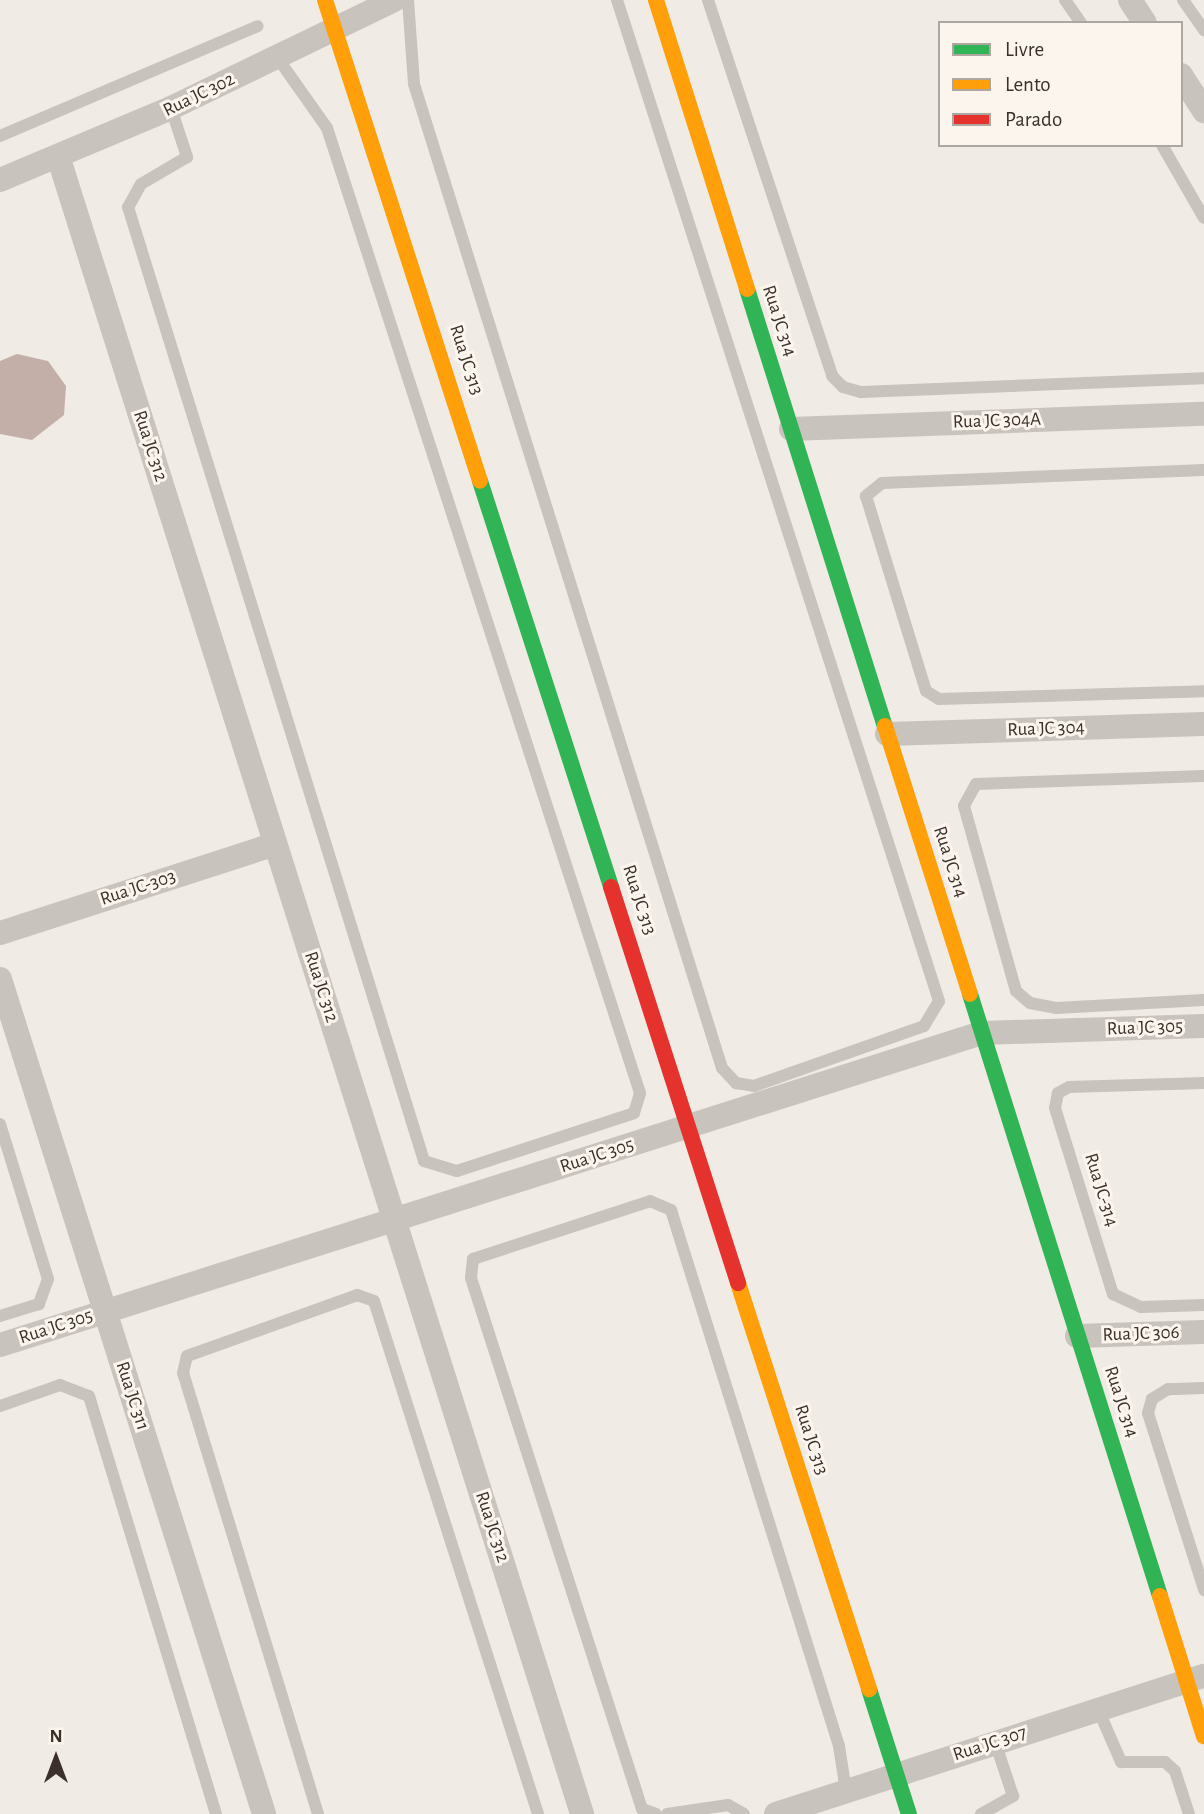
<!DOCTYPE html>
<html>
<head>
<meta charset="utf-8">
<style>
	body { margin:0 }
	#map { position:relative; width:1204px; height:1814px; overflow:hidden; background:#f0ebe5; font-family:"Alegreya Sans",sans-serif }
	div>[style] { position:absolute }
	.building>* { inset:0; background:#c3afa7 }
	.lane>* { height:12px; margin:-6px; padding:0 6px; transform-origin:6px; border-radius:6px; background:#c9c3be }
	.street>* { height:24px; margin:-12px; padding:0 12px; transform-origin:12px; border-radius:12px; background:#c9c3be }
	.fast>* { height:16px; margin:-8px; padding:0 8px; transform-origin:8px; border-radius:8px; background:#30b455 }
	.slow>* { height:16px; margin:-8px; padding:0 8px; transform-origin:8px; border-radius:8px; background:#ff9f0a }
	.jam>* { height:16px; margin:-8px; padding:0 8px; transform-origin:8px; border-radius:8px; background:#e5322d }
	span { translate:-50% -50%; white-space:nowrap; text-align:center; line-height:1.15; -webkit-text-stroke:6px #fbf5ee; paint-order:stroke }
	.street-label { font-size:19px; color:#3b302b }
	.legend { position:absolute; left:938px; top:21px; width:245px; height:126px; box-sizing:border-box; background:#fbf5ee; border:2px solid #aea6a0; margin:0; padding:9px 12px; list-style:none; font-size:21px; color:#3b302b }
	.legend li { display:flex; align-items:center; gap:14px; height:35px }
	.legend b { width:35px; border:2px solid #aea6a0 }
	.north { position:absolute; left:21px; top:1723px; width:70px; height:70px; -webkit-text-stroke:5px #fbf5ee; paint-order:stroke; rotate:0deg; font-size:19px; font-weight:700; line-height:28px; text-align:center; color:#3b302b }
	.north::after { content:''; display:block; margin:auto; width:24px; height:32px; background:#3b302b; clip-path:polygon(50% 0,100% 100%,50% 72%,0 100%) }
</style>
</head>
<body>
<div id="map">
	<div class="building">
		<i style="clip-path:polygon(17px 354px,48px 361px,66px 386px,64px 415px,32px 440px,0 434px,0 361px)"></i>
	</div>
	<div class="lane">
		<i style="left:408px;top:0;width:84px;rotate:85.9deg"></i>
		<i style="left:414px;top:84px;width:1031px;rotate:72.62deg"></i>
		<i style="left:722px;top:1068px;width:21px;rotate:47deg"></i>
		<i style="left:736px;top:1083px;width:18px;rotate:9deg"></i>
		<i style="left:754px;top:1086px;width:180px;rotate:-19.4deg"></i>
		<i style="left:924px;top:1026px;width:29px;rotate:-59deg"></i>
		<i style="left:939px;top:1001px;width:1052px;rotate:-107.83deg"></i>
		<i style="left:708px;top:0;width:396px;rotate:71.7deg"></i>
		<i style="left:832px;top:376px;width:16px;rotate:45deg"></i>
		<i style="left:843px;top:387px;width:19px;rotate:16deg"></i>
		<i style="left:861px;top:392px;width:343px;rotate:-2.3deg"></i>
		<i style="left:1065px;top:0;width:28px;rotate:55deg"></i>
		<i style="left:1183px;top:0;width:37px;rotate:55deg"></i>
		<i style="left:171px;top:108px;width:52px;rotate:71.9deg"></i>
		<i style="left:187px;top:157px;width:53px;rotate:149.6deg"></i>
		<i style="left:141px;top:184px;width:26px;rotate:119deg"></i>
		<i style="left:128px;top:207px;width:999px;rotate:72.76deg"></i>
		<i style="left:424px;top:1161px;width:34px;rotate:17deg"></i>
		<i style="left:457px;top:1171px;width:186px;rotate:-18.1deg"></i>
		<i style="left:634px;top:1113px;width:21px;rotate:-73deg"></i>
		<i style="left:640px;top:1093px;width:1014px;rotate:-107.97deg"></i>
		<i style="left:327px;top:128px;width:87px;rotate:-125.2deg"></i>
		<i style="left:0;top:136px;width:280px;rotate:-23.1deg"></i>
		<i style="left:1162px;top:145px;width:84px;rotate:60.1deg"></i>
		<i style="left:1204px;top:470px;width:322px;rotate:177.7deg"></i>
		<i style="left:882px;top:483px;width:21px;rotate:141deg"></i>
		<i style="left:866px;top:496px;width:204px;rotate:72.9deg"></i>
		<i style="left:926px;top:691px;width:15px;rotate:32deg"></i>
		<i style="left:939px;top:699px;width:265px;rotate:-1.7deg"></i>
		<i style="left:1204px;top:776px;width:228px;rotate:178deg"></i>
		<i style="left:976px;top:784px;width:25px;rotate:119deg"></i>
		<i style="left:964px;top:806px;width:192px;rotate:74.3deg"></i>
		<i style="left:1016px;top:991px;width:18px;rotate:41deg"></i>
		<i style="left:1030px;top:1003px;width:26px;rotate:11deg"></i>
		<i style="left:1056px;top:1008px;width:148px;rotate:-3.1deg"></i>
		<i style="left:1204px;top:1083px;width:135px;rotate:178.3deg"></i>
		<i style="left:1069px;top:1087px;width:13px;rotate:151deg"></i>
		<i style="left:1058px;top:1093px;width:15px;rotate:101deg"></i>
		<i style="left:1055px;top:1108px;width:195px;rotate:72.7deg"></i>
		<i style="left:1113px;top:1294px;width:31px;rotate:25deg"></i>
		<i style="left:1141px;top:1307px;width:63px;rotate:-1.8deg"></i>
		<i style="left:0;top:1124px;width:162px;rotate:72.8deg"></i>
		<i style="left:48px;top:1279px;width:27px;rotate:110deg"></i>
		<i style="left:39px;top:1304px;width:41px;rotate:162.9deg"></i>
		<i style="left:1204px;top:1388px;width:36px;rotate:178deg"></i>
		<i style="left:1168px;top:1389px;width:19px;rotate:148deg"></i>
		<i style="left:1152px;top:1399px;width:15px;rotate:106deg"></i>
		<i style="left:1148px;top:1413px;width:186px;rotate:72.4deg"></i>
		<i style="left:0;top:1406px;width:64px;rotate:-19.3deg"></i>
		<i style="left:60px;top:1385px;width:31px;rotate:21deg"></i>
		<i style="left:89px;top:1396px;width:437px;rotate:73.1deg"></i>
		<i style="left:1098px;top:1709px;width:58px;rotate:66.5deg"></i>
		<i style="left:1121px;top:1762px;width:44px"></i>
		<i style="left:1165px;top:1762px;width:13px;rotate:42deg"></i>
		<i style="left:1175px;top:1771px;width:45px;rotate:72deg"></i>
		<i style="left:318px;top:1814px;width:461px;rotate:-107deg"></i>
		<i style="left:183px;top:1373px;width:17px;rotate:-77deg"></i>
		<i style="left:187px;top:1356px;width:181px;rotate:-19.7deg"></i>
		<i style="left:357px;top:1295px;width:18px;rotate:19deg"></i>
		<i style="left:374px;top:1301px;width:539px;rotate:72.27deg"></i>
		<i style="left:656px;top:1814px;width:15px;rotate:-160deg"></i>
		<i style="left:642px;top:1809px;width:558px;rotate:-107.85deg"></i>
		<i style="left:471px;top:1278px;width:19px;rotate:-84deg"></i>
		<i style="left:473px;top:1259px;width:186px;rotate:-18.1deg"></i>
		<i style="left:650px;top:1201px;width:23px;rotate:23deg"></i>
		<i style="left:671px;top:1210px;width:562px;rotate:72.6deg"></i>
		<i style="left:839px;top:1746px;width:46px;rotate:81.2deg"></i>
		<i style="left:667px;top:1814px;width:62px;rotate:-8.4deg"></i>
		<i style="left:728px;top:1805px;width:18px;rotate:29deg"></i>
		<i style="left:981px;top:1814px;width:37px;rotate:-29deg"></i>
		<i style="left:1013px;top:1796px;width:57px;rotate:-108.4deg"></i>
	</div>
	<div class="street">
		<i style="left:1130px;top:0;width:27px;rotate:57deg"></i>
		<i style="left:1181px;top:75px;width:43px;rotate:57.4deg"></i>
		<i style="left:59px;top:159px;width:1736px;rotate:72.46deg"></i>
		<i style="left:0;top:180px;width:186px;rotate:-22.8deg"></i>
		<i style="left:171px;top:108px;width:248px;rotate:-25.8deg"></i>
		<i style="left:791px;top:429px;width:413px;rotate:-2.1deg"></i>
		<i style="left:887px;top:734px;width:317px;rotate:-1.8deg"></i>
		<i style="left:0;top:933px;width:289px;rotate:-17.9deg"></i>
		<i style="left:0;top:979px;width:876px;rotate:72.45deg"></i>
		<i style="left:1077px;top:1336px;width:127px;rotate:-1.8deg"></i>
		<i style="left:0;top:1345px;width:1030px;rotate:-17.63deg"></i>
		<i style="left:982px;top:1033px;width:222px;rotate:-1.8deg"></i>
		<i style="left:776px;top:1814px;width:450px;rotate:-17.9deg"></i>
	</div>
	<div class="fast">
		<i style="left:747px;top:289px;width:458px;rotate:72.5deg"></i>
		<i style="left:480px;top:481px;width:427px;rotate:72.1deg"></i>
		<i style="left:970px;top:994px;width:631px;rotate:72.48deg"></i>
		<i style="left:869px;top:1689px;width:131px;rotate:72.3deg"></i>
	</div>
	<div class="slow">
		<i style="left:325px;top:0;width:505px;rotate:72.14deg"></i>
		<i style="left:656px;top:0;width:303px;rotate:72.5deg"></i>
		<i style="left:885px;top:726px;width:281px;rotate:72.4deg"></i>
		<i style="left:738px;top:1283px;width:427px;rotate:72.1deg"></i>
		<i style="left:1160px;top:1596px;width:147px;rotate:72.6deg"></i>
	</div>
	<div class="jam">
		<i style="left:611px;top:887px;width:416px;rotate:72.2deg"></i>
	</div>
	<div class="street-label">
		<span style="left:199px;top:95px;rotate:-26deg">Rua JC 302</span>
		<span style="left:779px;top:321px;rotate:72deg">Rua JC 314</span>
		<span style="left:466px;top:360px;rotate:72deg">Rua JC 313</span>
		<span style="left:997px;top:421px;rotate:-2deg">Rua JC 304A</span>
		<span style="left:150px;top:446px;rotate:72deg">Rua JC 312</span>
		<span style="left:1046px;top:729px;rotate:-2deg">Rua JC 304</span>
		<span style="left:950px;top:862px;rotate:72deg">Rua JC 314</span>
		<span style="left:138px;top:888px;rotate:-18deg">Rua JC-303</span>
		<span style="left:639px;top:900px;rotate:72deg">Rua JC 313</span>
		<span style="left:321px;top:987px;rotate:72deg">Rua JC 312</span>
		<span style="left:1145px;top:1028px;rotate:-2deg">Rua JC 305</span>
		<span style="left:597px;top:1156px;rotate:-18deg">Rua JC 305</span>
		<span style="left:1101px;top:1190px;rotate:73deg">Rua JC-314</span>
		<span style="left:56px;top:1327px;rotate:-18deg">Rua JC 305</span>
		<span style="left:1141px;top:1334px;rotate:-2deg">Rua JC 306</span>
		<span style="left:132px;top:1396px;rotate:72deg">Rua JC 311</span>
		<span style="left:1121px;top:1402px;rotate:72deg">Rua JC 314</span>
		<span style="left:811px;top:1440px;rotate:72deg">Rua JC 313</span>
		<span style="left:492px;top:1527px;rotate:72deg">Rua JC 312</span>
		<span style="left:990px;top:1744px;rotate:-18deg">Rua JC 307</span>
	</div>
	<ul class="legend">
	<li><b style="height:9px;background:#30b455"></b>Livre</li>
	<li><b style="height:9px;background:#ff9f0a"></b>Lento</li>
	<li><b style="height:9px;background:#e5322d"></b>Parado</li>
	</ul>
	<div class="north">N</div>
</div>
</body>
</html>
